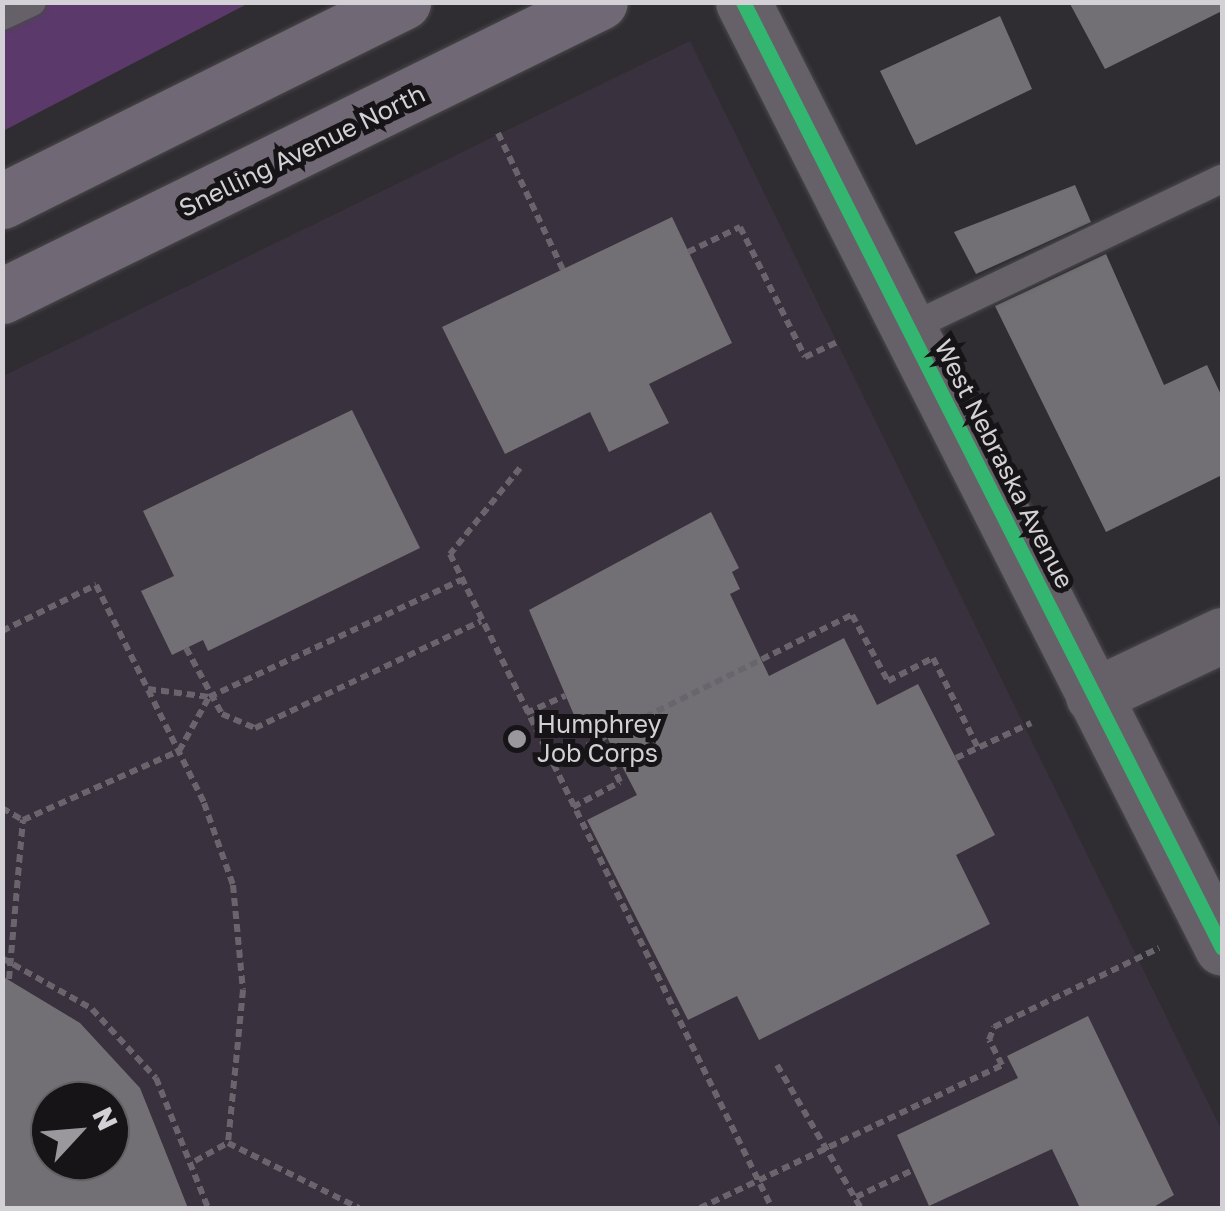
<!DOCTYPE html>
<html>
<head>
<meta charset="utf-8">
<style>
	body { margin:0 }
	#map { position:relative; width:1225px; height:1211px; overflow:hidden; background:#2f2d31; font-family:"Golos Text",sans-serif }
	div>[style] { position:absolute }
	.built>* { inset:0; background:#39313e }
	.green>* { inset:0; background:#5b3a6b }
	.building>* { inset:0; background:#727074 }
	.path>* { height:6px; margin-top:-3px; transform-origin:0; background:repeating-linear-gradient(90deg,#6a656c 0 8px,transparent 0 13px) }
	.roads { filter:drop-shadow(0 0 2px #49484b) drop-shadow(0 0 2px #49484b) }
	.lane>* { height:28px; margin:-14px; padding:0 14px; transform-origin:14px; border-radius:14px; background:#666069 }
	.street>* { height:55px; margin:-27.5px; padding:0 27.5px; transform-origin:27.5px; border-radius:27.5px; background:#666069 }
	.primary>* { height:55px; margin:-27.5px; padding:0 27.5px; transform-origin:27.5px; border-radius:27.5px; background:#706975 }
	.cycleway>* { height:15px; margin:-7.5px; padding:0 7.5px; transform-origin:7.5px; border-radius:7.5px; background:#33b770 }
	.dots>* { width:28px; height:28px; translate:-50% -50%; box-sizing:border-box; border:5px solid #171418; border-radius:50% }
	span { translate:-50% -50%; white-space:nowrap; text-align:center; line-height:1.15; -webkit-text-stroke:10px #171418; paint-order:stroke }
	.street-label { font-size:25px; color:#d4d1d6 }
	.poi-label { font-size:25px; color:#d4d1d6 }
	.left { translate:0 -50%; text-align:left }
	.frame { position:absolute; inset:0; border:5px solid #d4d1d6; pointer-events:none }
	.north { position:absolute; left:30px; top:1081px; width:100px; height:100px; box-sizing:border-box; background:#171418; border:2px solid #636064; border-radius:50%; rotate:64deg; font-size:28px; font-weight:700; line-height:40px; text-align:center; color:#d4d1d6 }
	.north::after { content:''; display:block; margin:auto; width:35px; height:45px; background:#9a989c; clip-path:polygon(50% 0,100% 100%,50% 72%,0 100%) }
</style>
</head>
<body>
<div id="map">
	<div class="built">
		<i style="clip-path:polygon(evenodd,690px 41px,1222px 1131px,1222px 1208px,3px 1208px,3px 376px,690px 41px,50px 1101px,110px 1101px,110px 1161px,50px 1161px,50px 1101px)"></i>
	</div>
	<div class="green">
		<i style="clip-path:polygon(3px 3px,249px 3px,3px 131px)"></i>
	</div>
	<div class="building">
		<i style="clip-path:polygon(1069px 2px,1222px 2px,1222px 11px,1105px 69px)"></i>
		<i style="clip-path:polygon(1000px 16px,1032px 89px,916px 145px,880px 71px)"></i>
		<i style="clip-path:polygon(1075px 185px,1091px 222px,976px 274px,954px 232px)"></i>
		<i style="clip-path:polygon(672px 217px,732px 343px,649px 384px,669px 423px,609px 452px,590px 412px,505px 454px,442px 327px)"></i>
		<i style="clip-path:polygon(1106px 254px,1164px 385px,1207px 365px,1222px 397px,1222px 475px,1106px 532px,995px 306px)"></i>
		<i style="clip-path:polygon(352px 410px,420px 548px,208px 651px,203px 640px,172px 655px,141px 591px,174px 576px,143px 511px)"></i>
		<i style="clip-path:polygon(711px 512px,739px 568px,732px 572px,740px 589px,730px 594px,769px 676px,844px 638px,877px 705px,918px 684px,995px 835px,956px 855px,990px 924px,759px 1040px,737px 996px,688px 1020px,587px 820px,637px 795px,595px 714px,577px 722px,529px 610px)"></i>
		<i style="clip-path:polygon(evenodd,2px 976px,80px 1023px,140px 1088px,188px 1208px,2px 1208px,2px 976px,50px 1101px,110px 1101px,110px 1161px,50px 1161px,50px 1101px)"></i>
		<i style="clip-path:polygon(1088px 1016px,1174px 1195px,1152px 1208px,1080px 1208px,1052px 1149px,929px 1206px,897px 1135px,1018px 1078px,1007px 1056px)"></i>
	</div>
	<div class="path">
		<i style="left:498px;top:133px;width:156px;rotate:64.6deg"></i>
		<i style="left:688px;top:252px;width:58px;rotate:-25.7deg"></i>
		<i style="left:740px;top:227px;width:145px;rotate:63.4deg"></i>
		<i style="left:805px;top:357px;width:38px;rotate:-25deg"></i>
		<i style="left:520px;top:468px;width:111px;rotate:129.1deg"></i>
		<i style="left:450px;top:554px;width:729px;rotate:63.79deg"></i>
		<i style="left:2px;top:631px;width:105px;rotate:-26.1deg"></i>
		<i style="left:96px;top:585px;width:243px;rotate:63.6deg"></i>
		<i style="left:204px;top:803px;width:87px;rotate:70.5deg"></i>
		<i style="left:233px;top:885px;width:105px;rotate:84.6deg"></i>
		<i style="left:243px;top:990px;width:154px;rotate:95.6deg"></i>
		<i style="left:228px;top:1143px;width:146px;rotate:26.4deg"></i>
		<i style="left:186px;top:648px;width:75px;rotate:61.4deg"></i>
		<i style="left:222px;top:714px;width:36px;rotate:23deg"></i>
		<i style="left:255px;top:728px;width:250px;rotate:-25.3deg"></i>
		<i style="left:148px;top:689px;width:62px;rotate:7.5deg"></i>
		<i style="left:209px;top:697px;width:278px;rotate:-24.9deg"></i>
		<i style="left:526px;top:713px;width:43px;rotate:-23.6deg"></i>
		<i style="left:956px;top:758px;width:83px;rotate:-25deg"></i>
		<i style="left:552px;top:763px;width:335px;rotate:-26.3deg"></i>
		<i style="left:852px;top:615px;width:75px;rotate:61.4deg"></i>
		<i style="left:888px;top:681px;width:51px;rotate:-27.1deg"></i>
		<i style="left:933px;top:658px;width:101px;rotate:63.4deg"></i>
		<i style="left:573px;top:807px;width:53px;rotate:-28deg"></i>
		<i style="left:620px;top:782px;width:47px;rotate:-114.9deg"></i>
		<i style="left:2px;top:808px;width:24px;rotate:30deg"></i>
		<i style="left:23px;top:820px;width:171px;rotate:-23.9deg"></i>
		<i style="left:179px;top:751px;width:62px;rotate:-60.9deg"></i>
		<i style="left:2px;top:958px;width:103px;rotate:29.5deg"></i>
		<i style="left:92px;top:1009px;width:94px;rotate:47.2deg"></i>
		<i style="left:156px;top:1078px;width:140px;rotate:68.2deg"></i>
		<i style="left:9px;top:979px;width:160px;rotate:-85deg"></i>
		<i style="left:777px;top:1065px;width:166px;rotate:59.6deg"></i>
		<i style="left:195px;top:1161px;width:38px;rotate:-29deg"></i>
		<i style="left:856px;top:1197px;width:63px;rotate:-25.3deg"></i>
		<i style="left:700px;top:1208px;width:334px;rotate:-25.3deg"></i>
		<i style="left:1002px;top:1065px;width:28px;rotate:-117deg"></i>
		<i style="left:989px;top:1040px;width:14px;rotate:-69deg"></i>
		<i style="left:994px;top:1027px;width:183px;rotate:-25.6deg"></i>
	</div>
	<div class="roads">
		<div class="lane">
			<i style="left:2px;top:16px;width:33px;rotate:-25deg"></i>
			<i style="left:907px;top:329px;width:349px;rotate:-25.5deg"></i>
		</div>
		<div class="street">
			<i style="left:743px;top:2px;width:1060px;rotate:63.14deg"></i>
			<i style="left:1093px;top:696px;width:143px;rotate:-25.3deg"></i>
		</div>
		<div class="primary">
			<i style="left:2px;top:201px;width:448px;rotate:-26.4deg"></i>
			<i style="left:2px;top:296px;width:666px;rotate:-26.18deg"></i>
		</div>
	</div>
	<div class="cycleway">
		<i style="left:743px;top:2px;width:1060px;rotate:63.14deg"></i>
	</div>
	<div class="dots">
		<i style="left:517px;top:739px;background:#9a989c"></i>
	</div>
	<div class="street-label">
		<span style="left:302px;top:151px;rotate:-26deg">Snelling Avenue North</span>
		<span style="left:1004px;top:464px;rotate:63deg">West Nebraska Avenue</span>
	</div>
	<div class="poi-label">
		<span class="left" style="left:537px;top:739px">Humphrey<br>Job Corps</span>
	</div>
	<div class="frame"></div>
	<div class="north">N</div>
</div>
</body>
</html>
